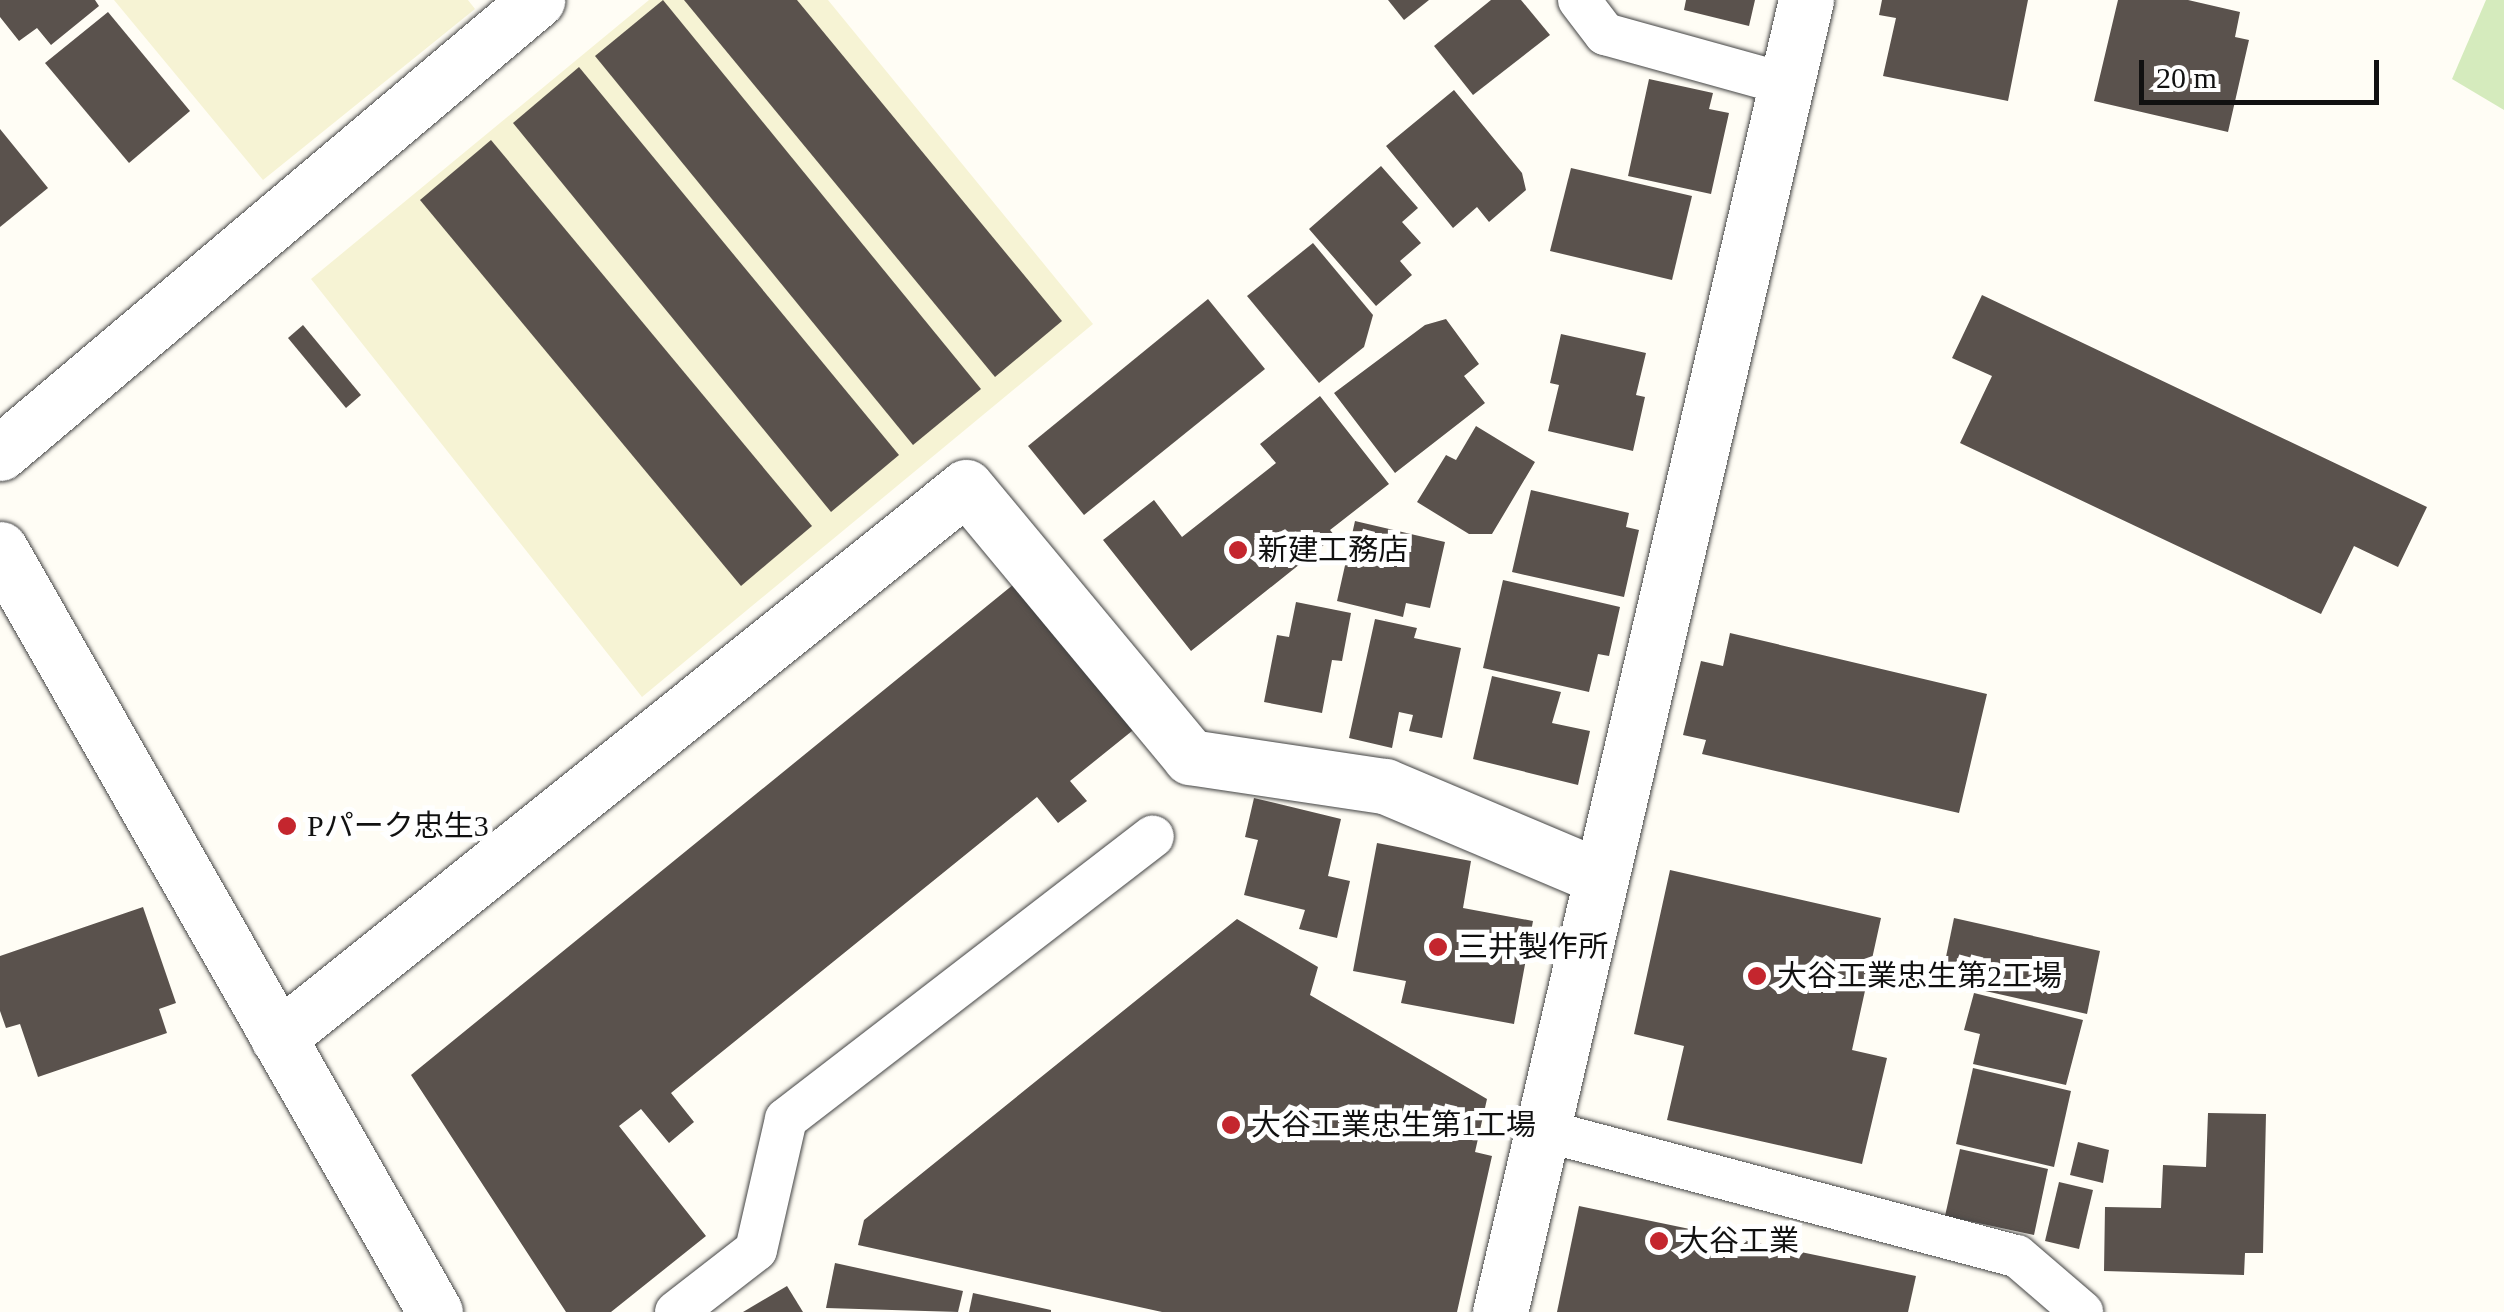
<!DOCTYPE html>
<html>
<head>
<meta charset="utf-8">
<style>
	body { margin:0 }
	#map { position:relative; width:2504px; height:1312px; overflow:hidden; background:#fffdf5; font-family:"Times New Roman","Noto Sans JP",serif }
	div>[style] { position:absolute }
	.farmland>* { inset:0; background:#f6f3d4 }
	.green>* { inset:0; background:#d5ebbd }
	.building>* { inset:0; background:#5a524d }
	.roads { filter:drop-shadow(0 0 2px #444) drop-shadow(0 0 2px #444) }
	.lane>* { height:42px; margin:-21px; padding:0 21px; transform-origin:21px; border-radius:21px; background:#fff }
	.street>* { height:55px; margin:-27.5px; padding:0 27.5px; transform-origin:27.5px; border-radius:27.5px; background:#fff }
	.dots>* { width:28px; height:28px; translate:-50% -50%; box-sizing:border-box; border:5px solid #fff; border-radius:50% }
	span { translate:-50% -50%; white-space:nowrap; text-align:center; line-height:1.15; -webkit-text-stroke:10px #fff; paint-order:stroke }
	.poi-label { font-size:30px; color:#111 }
	.left { translate:0 -50%; text-align:left }
	.scale { position:absolute; left:2139px; top:60px; width:240px; height:45px; box-sizing:border-box; border:5px solid #111; border-top:0; padding-left:12px; font-size:30px; line-height:35px; white-space:nowrap; color:#111; -webkit-text-stroke:8px #fff; paint-order:stroke }
</style>
</head>
<body>
<div id="map">
	<div class="farmland">
		<i style="clip-path:polygon(114px 0,468px 0,475px 9px,263px 180px)"></i>
		<i style="clip-path:polygon(649px 0,828px 0,1093px 324px,642px 697px,311px 279px)"></i>
	</div>
	<div class="green">
		<i style="clip-path:polygon(2486px 0,2504px 0,2504px 110px,2452px 79px)"></i>
	</div>
	<div class="building">
		<i style="clip-path:polygon(0 0,95px 0,99px 6px,51px 45px,37px 28px,19px 41px,0 17px)"></i>
		<i style="clip-path:polygon(663px 0,981px 389px,913px 445px,595px 56px)"></i>
		<i style="clip-path:polygon(684px 0,797px 0,1062px 321px,995px 377px)"></i>
		<i style="clip-path:polygon(1388px 0,1429px 0,1404px 20px)"></i>
		<i style="clip-path:polygon(1491px 0,1521px 0,1550px 35px,1473px 95px,1434px 46px)"></i>
		<i style="clip-path:polygon(1686px 0,1755px 0,1749px 26px,1684px 10px)"></i>
		<i style="clip-path:polygon(1882px 0,2028px 0,2008px 101px,1883px 76px,1896px 18px,1879px 15px)"></i>
		<i style="clip-path:polygon(2118px 0,2188px 0,2240px 12px,2235px 37px,2249px 40px,2228px 132px,2094px 101px)"></i>
		<i style="clip-path:polygon(108px 12px,190px 111px,129px 163px,45px 63px)"></i>
		<i style="clip-path:polygon(579px 67px,899px 455px,831px 512px,513px 123px)"></i>
		<i style="clip-path:polygon(1649px 79px,1713px 93px,1709px 109px,1729px 113px,1711px 194px,1628px 176px)"></i>
		<i style="clip-path:polygon(1454px 90px,1522px 173px,1526px 190px,1489px 222px,1477px 207px,1453px 228px,1386px 146px)"></i>
		<i style="clip-path:polygon(0 129px,48px 188px,0 227px)"></i>
		<i style="clip-path:polygon(491px 140px,812px 526px,741px 586px,420px 200px)"></i>
		<i style="clip-path:polygon(1381px 166px,1418px 208px,1402px 222px,1421px 243px,1400px 261px,1412px 275px,1376px 306px,1309px 229px)"></i>
		<i style="clip-path:polygon(1571px 168px,1692px 196px,1672px 280px,1550px 251px)"></i>
		<i style="clip-path:polygon(1313px 243px,1373px 315px,1364px 347px,1319px 383px,1247px 296px)"></i>
		<i style="clip-path:polygon(1982px 295px,2427px 507px,2398px 567px,2354px 546px,2321px 614px,1960px 443px,1992px 376px,1952px 358px)"></i>
		<i style="clip-path:polygon(1208px 299px,1265px 369px,1084px 515px,1028px 446px)"></i>
		<i style="clip-path:polygon(1446px 319px,1479px 364px,1464px 376px,1485px 403px,1395px 473px,1334px 393px,1425px 325px)"></i>
		<i style="clip-path:polygon(303px 325px,361px 395px,346px 408px,288px 338px)"></i>
		<i style="clip-path:polygon(1561px 334px,1646px 353px,1636px 395px,1645px 397px,1633px 451px,1548px 431px,1559px 385px,1550px 383px)"></i>
		<i style="clip-path:polygon(1320px 396px,1389px 484px,1330px 530px,1335px 536px,1191px 651px,1103px 540px,1154px 500px,1182px 537px,1276px 463px,1260px 444px)"></i>
		<i style="clip-path:polygon(1476px 426px,1535px 462px,1492px 534px,1469px 534px,1417px 502px,1446px 455px,1456px 460px)"></i>
		<i style="clip-path:polygon(1531px 490px,1629px 513px,1626px 527px,1639px 530px,1624px 597px,1512px 572px)"></i>
		<i style="clip-path:polygon(1355px 521px,1445px 542px,1430px 608px,1406px 603px,1403px 617px,1337px 601px)"></i>
		<i style="clip-path:polygon(1019px 580px,1137px 727px,1070px 781px,1087px 801px,1058px 823px,1037px 797px,671px 1093px,694px 1122px,669px 1143px,641px 1109px,619px 1126px,706px 1236px,611px 1312px,566px 1312px,411px 1075px)"></i>
		<i style="clip-path:polygon(1503px 580px,1620px 607px,1609px 656px,1598px 654px,1589px 692px,1483px 668px)"></i>
		<i style="clip-path:polygon(1296px 602px,1351px 613px,1342px 661px,1332px 660px,1322px 713px,1264px 702px,1277px 635px,1289px 637px)"></i>
		<i style="clip-path:polygon(1375px 619px,1417px 628px,1414px 638px,1461px 648px,1442px 738px,1409px 731px,1413px 715px,1399px 712px,1392px 748px,1349px 738px)"></i>
		<i style="clip-path:polygon(1730px 633px,1987px 694px,1959px 813px,1702px 754px,1706px 740px,1683px 735px,1701px 661px,1723px 666px)"></i>
		<i style="clip-path:polygon(1492px 676px,1561px 692px,1552px 723px,1590px 731px,1578px 785px,1473px 759px)"></i>
		<i style="clip-path:polygon(1254px 798px,1341px 819px,1328px 876px,1350px 881px,1337px 938px,1299px 929px,1305px 910px,1244px 895px,1258px 840px,1245px 837px)"></i>
		<i style="clip-path:polygon(1377px 843px,1471px 861px,1463px 908px,1533px 921px,1514px 1024px,1401px 1003px,1406px 981px,1353px 971px)"></i>
		<i style="clip-path:polygon(1670px 870px,1881px 918px,1852px 1050px,1887px 1058px,1862px 1164px,1667px 1120px,1684px 1046px,1634px 1034px)"></i>
		<i style="clip-path:polygon(143px 907px,176px 1003px,159px 1009px,167px 1033px,38px 1077px,20px 1024px,6px 1028px,0 1011px,0 956px)"></i>
		<i style="clip-path:polygon(1954px 918px,2100px 951px,2087px 1014px,1941px 981px)"></i>
		<i style="clip-path:polygon(1237px 919px,1318px 967px,1310px 995px,1487px 1099px,1475px 1152px,1492px 1156px,1457px 1312px,1162px 1312px,858px 1245px,864px 1220px)"></i>
		<i style="clip-path:polygon(1974px 993px,2083px 1020px,2066px 1085px,1973px 1064px,1980px 1034px,1964px 1030px)"></i>
		<i style="clip-path:polygon(1973px 1068px,2071px 1091px,2054px 1167px,1956px 1144px)"></i>
		<i style="clip-path:polygon(2208px 1113px,2266px 1114px,2263px 1253px,2245px 1253px,2244px 1275px,2104px 1271px,2105px 1207px,2161px 1208px,2163px 1165px,2206px 1167px)"></i>
		<i style="clip-path:polygon(2078px 1142px,2109px 1150px,2103px 1183px,2070px 1175px)"></i>
		<i style="clip-path:polygon(1960px 1149px,2048px 1169px,2034px 1235px,1945px 1216px)"></i>
		<i style="clip-path:polygon(2059px 1182px,2093px 1190px,2079px 1249px,2045px 1241px)"></i>
		<i style="clip-path:polygon(1579px 1206px,1916px 1276px,1908px 1312px,1557px 1312px)"></i>
		<i style="clip-path:polygon(835px 1263px,963px 1291px,958px 1312px,826px 1308px)"></i>
		<i style="clip-path:polygon(787px 1286px,803px 1312px,743px 1312px)"></i>
		<i style="clip-path:polygon(973px 1293px,1051px 1310px,1051px 1312px,969px 1312px)"></i>
	</div>
	<div class="roads">
		<div class="lane">
			<i style="left:1579px;top:0;width:43px;rotate:52.6deg"></i>
			<i style="left:1605px;top:34px;width:187px;rotate:15.5deg"></i>
			<i style="left:1542px;top:1130px;width:491px;rotate:14.9deg"></i>
			<i style="left:2017px;top:1256px;width:86px;rotate:40.7deg"></i>
			<i style="left:676px;top:1312px;width:101px;rotate:-37.8deg"></i>
			<i style="left:756px;top:1250px;width:134px;rotate:-77.1deg"></i>
			<i style="left:786px;top:1119px;width:463px;rotate:-37.6deg"></i>
		</div>
		<div class="street">
			<i style="left:0;top:453px;width:703px;rotate:-40.15deg"></i>
			<i style="left:0;top:549px;width:878px;rotate:60.31deg"></i>
			<i style="left:278px;top:1038px;width:881px;rotate:-38.69deg"></i>
			<i style="left:966px;top:487px;width:351px;rotate:50.3deg"></i>
			<i style="left:1190px;top:757px;width:197px;rotate:8.5deg"></i>
			<i style="left:1385px;top:786px;width:233px;rotate:22.9deg"></i>
			<i style="left:1500px;top:1312px;width:1347px;rotate:-76.87deg"></i>
		</div>
	</div>
	<div class="dots">
		<i style="left:1238px;top:550px;background:#c4262e"></i>
		<i style="left:287px;top:826px;background:#c4262e"></i>
		<i style="left:1438px;top:947px;background:#c4262e"></i>
		<i style="left:1757px;top:976px;background:#c4262e"></i>
		<i style="left:1231px;top:1125px;background:#c4262e"></i>
		<i style="left:1659px;top:1241px;background:#c4262e"></i>
	</div>
	<div class="poi-label">
		<span class="left" style="left:1258px;top:550px">新建工務店</span>
		<span class="left" style="left:307px;top:826px">Pパーク忠生3</span>
		<span class="left" style="left:1458px;top:947px">三井製作所</span>
		<span class="left" style="left:1777px;top:976px">大谷工業忠生第2工場</span>
		<span class="left" style="left:1251px;top:1125px">大谷工業忠生第1工場</span>
		<span class="left" style="left:1679px;top:1241px">大谷工業</span>
	</div>
	<div class="scale">20 m</div>
</div>
</body>
</html>
